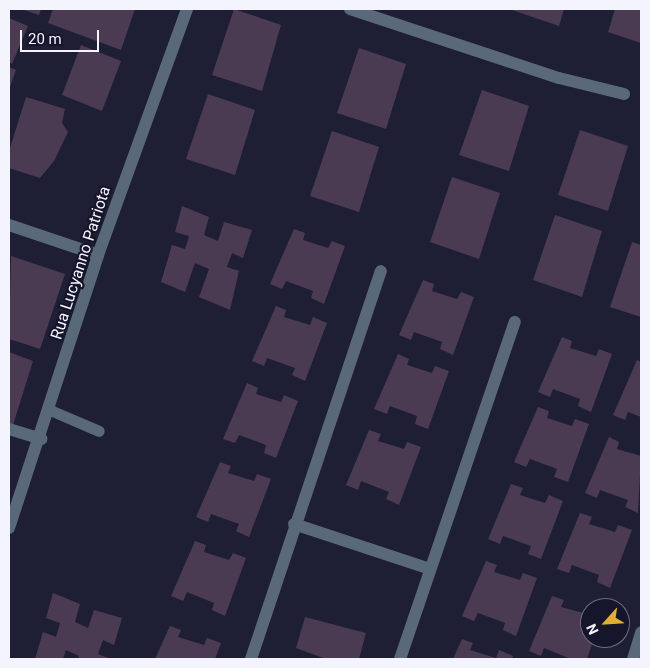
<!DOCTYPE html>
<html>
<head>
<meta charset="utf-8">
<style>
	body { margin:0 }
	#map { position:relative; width:650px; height:668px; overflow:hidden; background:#1e1e35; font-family:Roboto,sans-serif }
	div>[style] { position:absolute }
	.building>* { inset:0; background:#4b3b52 }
	.service>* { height:11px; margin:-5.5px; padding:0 5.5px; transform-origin:5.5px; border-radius:5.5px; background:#59697a }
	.minor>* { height:12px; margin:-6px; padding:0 6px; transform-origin:6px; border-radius:6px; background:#59697a }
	span { translate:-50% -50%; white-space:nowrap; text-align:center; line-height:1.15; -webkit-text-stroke:4.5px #15152b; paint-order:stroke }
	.street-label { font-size:16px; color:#f3f4fe }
	.frame { position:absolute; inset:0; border:10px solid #f3f4fe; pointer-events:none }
	.north { position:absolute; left:580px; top:598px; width:50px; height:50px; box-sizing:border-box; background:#15152b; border:1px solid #6e6e7f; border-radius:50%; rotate:244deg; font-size:14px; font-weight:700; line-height:20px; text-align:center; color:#f3f4fe }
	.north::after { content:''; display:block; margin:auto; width:18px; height:22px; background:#e2ae34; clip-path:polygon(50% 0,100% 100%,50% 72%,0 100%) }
	.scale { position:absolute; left:20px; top:30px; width:79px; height:22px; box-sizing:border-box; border:2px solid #f3f4fe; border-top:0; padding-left:6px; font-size:15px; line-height:18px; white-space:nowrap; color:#f3f4fe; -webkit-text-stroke:4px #15152b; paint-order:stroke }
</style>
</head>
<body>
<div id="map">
	<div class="building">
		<i style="clip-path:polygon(21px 9px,41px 9px,39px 15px)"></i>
		<i style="clip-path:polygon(53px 9px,135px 9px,121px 50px,48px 23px)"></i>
		<i style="clip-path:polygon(234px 9px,281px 25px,262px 91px,212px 75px)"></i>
		<i style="clip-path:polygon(509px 9px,564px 9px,559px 26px)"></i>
		<i style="clip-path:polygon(615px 9px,641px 9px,641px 43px,608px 32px)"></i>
		<i style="clip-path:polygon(9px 18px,28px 26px,12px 64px,9px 62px)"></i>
		<i style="clip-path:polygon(81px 45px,121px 61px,102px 111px,62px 95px)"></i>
		<i style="clip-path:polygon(359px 48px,406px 64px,386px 129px,337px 113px)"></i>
		<i style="clip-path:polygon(9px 67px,16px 70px,9px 90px)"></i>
		<i style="clip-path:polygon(482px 90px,529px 106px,509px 171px,459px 155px)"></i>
		<i style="clip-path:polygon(208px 94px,255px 110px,235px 175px,186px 159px)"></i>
		<i style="clip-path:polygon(26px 97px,65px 109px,62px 123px,68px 132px,54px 161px,40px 178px,9px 168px,9px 151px)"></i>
		<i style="clip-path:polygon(580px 130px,628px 146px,608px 211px,558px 195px)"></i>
		<i style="clip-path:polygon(332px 131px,379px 147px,359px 212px,310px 196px)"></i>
		<i style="clip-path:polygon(452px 177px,500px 193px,479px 259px,430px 242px)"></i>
		<i style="clip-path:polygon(182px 206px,209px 217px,204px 235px,218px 241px,224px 222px,252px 230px,243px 258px,232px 253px,227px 267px,239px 271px,230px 310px,199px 297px,209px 269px,195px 263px,185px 292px,161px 282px,172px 245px,185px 249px,189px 236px,175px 232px)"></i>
		<i style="clip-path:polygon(555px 215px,602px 231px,582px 297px,533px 280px)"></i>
		<i style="clip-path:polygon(294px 229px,305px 233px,303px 240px,328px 248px,332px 241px,345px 246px,324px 304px,311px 298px,313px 291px,286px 281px,282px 289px,270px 284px)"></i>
		<i style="clip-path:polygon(632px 242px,641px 245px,641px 317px,610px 307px)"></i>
		<i style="clip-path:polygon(11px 256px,65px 274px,40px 349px,9px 339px)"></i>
		<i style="clip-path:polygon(423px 280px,434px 284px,432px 291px,457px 299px,461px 292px,474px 297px,453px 355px,440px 349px,442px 342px,414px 332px,411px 340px,399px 335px)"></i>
		<i style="clip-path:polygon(276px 306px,286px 310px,284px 317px,310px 325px,313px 317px,327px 323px,305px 381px,292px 375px,295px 368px,267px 358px,264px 366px,252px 361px)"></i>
		<i style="clip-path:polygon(562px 337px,572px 341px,570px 348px,596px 356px,599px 349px,612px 354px,591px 412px,578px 406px,580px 399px,553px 389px,550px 397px,538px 392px)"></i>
		<i style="clip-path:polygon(9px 352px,33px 361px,13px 425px,9px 424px)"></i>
		<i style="clip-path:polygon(398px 354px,409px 359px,407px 365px,432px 373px,435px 366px,449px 371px,428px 429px,415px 424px,417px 416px,390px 406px,387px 414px,374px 409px)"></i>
		<i style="clip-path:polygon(637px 360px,641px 362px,641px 417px,628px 412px,625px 420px,613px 415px)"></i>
		<i style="clip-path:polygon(247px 383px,258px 388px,256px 394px,281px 402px,284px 395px,298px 401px,276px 458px,264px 453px,266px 445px,239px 435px,235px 443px,223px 439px)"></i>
		<i style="clip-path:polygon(538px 407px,549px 411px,547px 418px,572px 426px,575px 419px,589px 424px,568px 482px,554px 477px,557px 469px,530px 459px,526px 467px,514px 462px)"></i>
		<i style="clip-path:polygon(369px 430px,381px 434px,378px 441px,404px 449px,407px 442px,421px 447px,399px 505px,386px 499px,389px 492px,361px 481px,358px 490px,346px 485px)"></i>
		<i style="clip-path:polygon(609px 437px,619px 442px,617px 449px,641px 456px,638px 513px,625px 507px,628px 500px,600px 490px,597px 498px,585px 493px)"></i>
		<i style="clip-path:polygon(220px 462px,231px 466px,228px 473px,254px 481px,257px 474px,271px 479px,249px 537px,236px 531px,239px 524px,211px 514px,208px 522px,196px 517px)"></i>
		<i style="clip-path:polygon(511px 484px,523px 488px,520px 495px,545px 503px,549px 495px,563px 501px,541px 559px,528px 554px,531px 546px,503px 536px,500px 544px,488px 539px)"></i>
		<i style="clip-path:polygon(580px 513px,592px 517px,589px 524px,615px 532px,618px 525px,632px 530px,610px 588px,597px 582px,599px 575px,572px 565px,569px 573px,557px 569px)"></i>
		<i style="clip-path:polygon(195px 541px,206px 545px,204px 552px,229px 560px,233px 553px,246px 558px,225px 616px,212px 610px,214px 603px,187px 592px,183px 601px,171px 596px)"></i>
		<i style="clip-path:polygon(486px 561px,497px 565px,494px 572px,520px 580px,523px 573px,537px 578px,516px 636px,503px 630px,505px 623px,478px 613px,474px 621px,462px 616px)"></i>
		<i style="clip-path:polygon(53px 593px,80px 604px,75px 622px,88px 628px,94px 610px,122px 618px,114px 645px,103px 640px,98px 654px,111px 659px,78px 659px,79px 656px,66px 650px,63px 659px,35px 659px,43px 632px,56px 637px,60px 623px,46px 618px)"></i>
		<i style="clip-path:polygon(552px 596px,564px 600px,561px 607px,587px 614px,590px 607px,590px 638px,594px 638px,587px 659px,571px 659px,544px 648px,541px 656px,529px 651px)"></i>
		<i style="clip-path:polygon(305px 617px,366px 633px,359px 659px,326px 659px,296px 648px)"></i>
		<i style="clip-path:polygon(170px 626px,181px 630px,178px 637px,204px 645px,207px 638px,221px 643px,215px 659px,155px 659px)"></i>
		<i style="clip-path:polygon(462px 639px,473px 643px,470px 650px,496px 658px,499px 650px,513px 656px,512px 659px,453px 659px)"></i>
	</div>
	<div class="service">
		<i style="left:50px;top:410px;width:53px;rotate:23.2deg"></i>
	</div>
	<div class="minor">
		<i style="left:350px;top:9px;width:220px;rotate:18.3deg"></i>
		<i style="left:559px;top:78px;width:67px;rotate:13.8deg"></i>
		<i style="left:9px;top:225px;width:94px;rotate:18.6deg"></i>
		<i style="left:9px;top:429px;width:34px;rotate:17deg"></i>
		<i style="left:294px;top:524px;width:143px;rotate:18.3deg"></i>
		<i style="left:9px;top:528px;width:287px;rotate:-71.9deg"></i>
		<i style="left:98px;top:255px;width:262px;rotate:-70.1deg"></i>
		<i style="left:251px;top:659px;width:409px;rotate:-71.5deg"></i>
		<i style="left:400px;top:659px;width:356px;rotate:-71.2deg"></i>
		<i style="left:633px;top:659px;width:28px;rotate:-73deg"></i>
	</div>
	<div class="street-label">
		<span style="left:81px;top:263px;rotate:-72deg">Rua Lucyanno Patriota</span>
	</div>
	<div class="frame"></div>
	<div class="north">N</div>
	<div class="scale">20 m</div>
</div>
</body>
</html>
